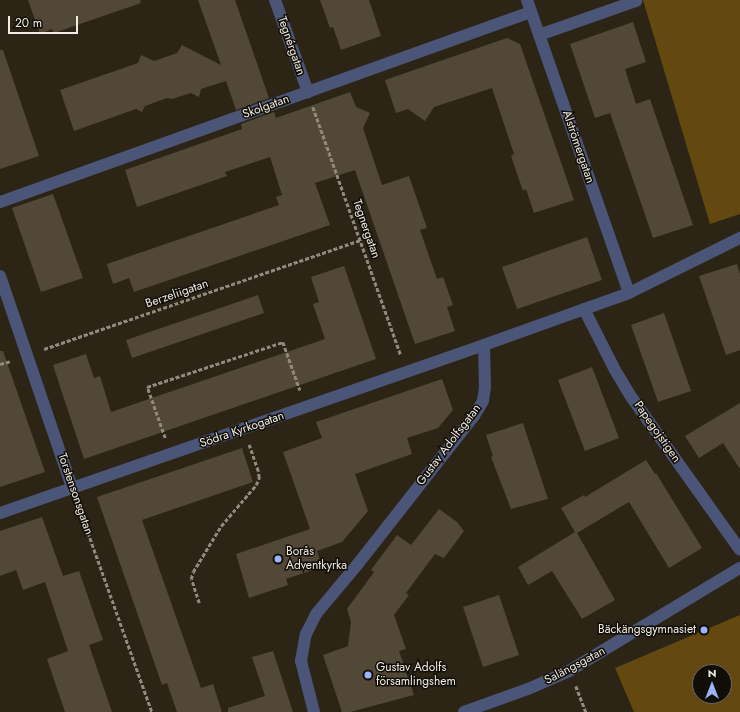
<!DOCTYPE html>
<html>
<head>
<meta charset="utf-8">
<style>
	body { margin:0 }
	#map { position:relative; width:740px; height:712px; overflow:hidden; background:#2c2415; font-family:Jost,sans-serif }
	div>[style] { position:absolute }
	.green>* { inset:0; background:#63490f }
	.building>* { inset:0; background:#514838 }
	.path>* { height:2.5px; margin-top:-1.25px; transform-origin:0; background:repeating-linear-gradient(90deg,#918a7e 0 4px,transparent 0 6px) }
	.minor>* { height:12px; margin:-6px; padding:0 6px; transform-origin:6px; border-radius:6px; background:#4a5577 }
	.dots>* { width:11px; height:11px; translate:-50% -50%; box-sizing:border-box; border:2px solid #110e08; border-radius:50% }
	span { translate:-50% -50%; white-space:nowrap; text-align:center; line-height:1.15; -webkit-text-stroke:3px #110e08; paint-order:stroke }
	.street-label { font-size:12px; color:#f1ece2 }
	.poi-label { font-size:12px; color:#f1ece2 }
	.left { translate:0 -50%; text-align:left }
	.right { translate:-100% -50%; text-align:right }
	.north { position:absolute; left:692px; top:664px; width:40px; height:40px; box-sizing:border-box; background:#110e08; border:1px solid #6b675f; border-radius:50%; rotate:0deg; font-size:11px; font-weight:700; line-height:16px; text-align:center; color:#f1ece2 }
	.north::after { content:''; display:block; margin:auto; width:14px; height:18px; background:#9db4fd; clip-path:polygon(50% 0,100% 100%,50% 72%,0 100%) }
	.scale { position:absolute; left:8px; top:16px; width:70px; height:18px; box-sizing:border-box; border:2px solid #f1ece2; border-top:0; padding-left:5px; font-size:12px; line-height:14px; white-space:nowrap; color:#f1ece2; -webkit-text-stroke:3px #110e08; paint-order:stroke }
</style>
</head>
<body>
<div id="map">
	<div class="green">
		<i style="clip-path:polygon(643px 0,740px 0,740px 214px,710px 224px)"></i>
		<i style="clip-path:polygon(evenodd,740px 615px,740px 712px,634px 712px,615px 668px,740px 615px,700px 672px,724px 672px,724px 696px,700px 696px,700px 672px)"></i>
	</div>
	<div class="building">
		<i style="clip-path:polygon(28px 0,140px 0,141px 3px,54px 33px,52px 29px,40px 34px)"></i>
		<i style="clip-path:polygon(198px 0,235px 0,269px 98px,236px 110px,226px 81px,201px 89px,199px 97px,191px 93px,172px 99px,167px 98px,145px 106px,142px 112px,136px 109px,74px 131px,60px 90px,138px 63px,141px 55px,154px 61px,177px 53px,182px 45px,221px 65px)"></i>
		<i style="clip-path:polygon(320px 0,369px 0,381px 36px,341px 50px,333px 27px,330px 28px)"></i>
		<i style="clip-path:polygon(633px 22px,646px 62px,625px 69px,636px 104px,650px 99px,693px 225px,653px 238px,610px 113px,595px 118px,570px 44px)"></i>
		<i style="clip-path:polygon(507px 38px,520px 44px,574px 200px,534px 213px,526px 189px,523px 191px,511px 156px,514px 154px,492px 88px,434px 107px,425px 121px,408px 109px,396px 113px,385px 80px)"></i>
		<i style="clip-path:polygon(0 50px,3px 50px,39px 156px,0 169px)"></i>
		<i style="clip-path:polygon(350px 92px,356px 107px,370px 113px,363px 128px,382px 185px,409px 176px,427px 228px,420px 230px,437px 279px,443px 277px,453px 305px,447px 307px,455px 331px,415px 344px,355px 170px,315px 183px,330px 225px,134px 292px,129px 278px,113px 284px,107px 264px,279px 205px,276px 197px,282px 195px,270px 157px,225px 172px,227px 176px,137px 207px,125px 170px,242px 129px,241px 124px,274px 112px,276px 118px)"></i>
		<i style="clip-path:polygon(53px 194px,83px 278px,41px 292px,12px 208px)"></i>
		<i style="clip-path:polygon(587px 237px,602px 280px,517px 309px,502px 267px)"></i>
		<i style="clip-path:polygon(737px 264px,740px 274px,740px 350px,726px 355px,699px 276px)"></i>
		<i style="clip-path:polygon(344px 266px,376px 359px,84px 459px,53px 365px,86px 354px,94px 378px,100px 376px,111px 412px,146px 400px,325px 339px,313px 304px,319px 302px,311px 277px)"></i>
		<i style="clip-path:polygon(258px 295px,264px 313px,132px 358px,126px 340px)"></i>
		<i style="clip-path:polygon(664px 313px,691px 391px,658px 402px,631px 325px)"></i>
		<i style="clip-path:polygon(0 351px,3px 351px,45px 472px,0 487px)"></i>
		<i style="clip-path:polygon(592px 367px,619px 438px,585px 451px,558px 380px)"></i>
		<i style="clip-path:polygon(442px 379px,453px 410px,438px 428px,407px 438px,412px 454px,355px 474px,368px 511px,342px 542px,317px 551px,322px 567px,286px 579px,288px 585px,249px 598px,236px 554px,310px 529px,283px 452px,322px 438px,316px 422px)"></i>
		<i style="clip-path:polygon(740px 403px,740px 469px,723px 443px,699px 458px,685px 436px)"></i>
		<i style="clip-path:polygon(523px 423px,548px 499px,511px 509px,491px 457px,493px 456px,486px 435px)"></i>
		<i style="clip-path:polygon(242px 448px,253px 482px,142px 520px,201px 688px,213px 684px,222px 712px,177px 712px,167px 683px,162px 685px,97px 497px)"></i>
		<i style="clip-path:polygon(646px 460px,655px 474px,656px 473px,702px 548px,669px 568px,629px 502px,577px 533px,615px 600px,582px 619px,552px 571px,528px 585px,518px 567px,575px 532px,561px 508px,584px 495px,585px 497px)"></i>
		<i style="clip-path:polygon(439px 509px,457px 522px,464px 531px,444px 558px,435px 554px,406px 593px,409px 595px,394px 615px,406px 649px,399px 651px,414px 695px,350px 712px,342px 712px,323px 655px,348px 646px,351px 622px,347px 609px,374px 572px,371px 570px,397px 535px,411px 545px)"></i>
		<i style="clip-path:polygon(42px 517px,63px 576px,79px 571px,103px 640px,89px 645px,112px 712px,65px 712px,47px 659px,68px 651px,45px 582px,23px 590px,16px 570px,0 576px,0 531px)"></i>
		<i style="clip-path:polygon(499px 595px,519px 655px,483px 667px,463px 607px)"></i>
		<i style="clip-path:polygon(273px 651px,293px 712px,228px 712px,228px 708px,265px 696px,252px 657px)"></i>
	</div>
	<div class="path">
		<i style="left:313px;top:107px;width:263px;rotate:70.5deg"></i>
		<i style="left:44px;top:349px;width:334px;rotate:-19deg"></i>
		<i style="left:0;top:364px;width:11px;rotate:-15deg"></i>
		<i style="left:165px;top:438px;width:54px;rotate:-109.4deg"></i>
		<i style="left:147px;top:387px;width:143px;rotate:-18.3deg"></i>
		<i style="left:283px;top:342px;width:51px;rotate:70.5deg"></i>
		<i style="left:78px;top:504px;width:221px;rotate:70.4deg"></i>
		<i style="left:199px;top:603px;width:25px;rotate:-108deg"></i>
		<i style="left:191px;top:579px;width:7px;rotate:-74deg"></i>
		<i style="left:193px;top:572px;width:54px;rotate:-58.7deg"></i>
		<i style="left:221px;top:526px;width:54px;rotate:-49.5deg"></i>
		<i style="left:256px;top:485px;width:8px;rotate:-67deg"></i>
		<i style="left:259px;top:478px;width:7px;rotate:-98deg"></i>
		<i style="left:258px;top:471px;width:28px;rotate:-109deg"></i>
		<i style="left:576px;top:686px;width:28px;rotate:69deg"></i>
	</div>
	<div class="minor">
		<i style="left:275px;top:0;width:98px;rotate:70.3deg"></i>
		<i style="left:527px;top:0;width:310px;rotate:70.8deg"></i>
		<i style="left:539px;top:35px;width:103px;rotate:-19.3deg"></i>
		<i style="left:0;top:202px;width:564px;rotate:-19.69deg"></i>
		<i style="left:0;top:276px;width:224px;rotate:71.2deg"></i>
		<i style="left:584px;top:309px;width:68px;rotate:63.1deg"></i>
		<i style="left:615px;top:370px;width:33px;rotate:59deg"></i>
		<i style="left:632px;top:398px;width:186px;rotate:54.6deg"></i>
		<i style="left:0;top:513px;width:512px;rotate:-19.14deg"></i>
		<i style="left:314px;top:712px;width:53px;rotate:-104.3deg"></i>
		<i style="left:301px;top:661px;width:27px;rotate:-80deg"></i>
		<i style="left:306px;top:634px;width:22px;rotate:-63deg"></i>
		<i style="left:316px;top:614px;width:64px;rotate:-50.1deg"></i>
		<i style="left:357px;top:565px;width:189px;rotate:-51.9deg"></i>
		<i style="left:474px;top:416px;width:17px;rotate:-59deg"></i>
		<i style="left:483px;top:401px;width:14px;rotate:-82deg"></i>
		<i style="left:485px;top:387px;width:42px;rotate:-91.4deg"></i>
		<i style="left:484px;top:345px;width:154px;rotate:-19.7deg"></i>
		<i style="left:629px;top:293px;width:124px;rotate:-26.4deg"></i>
		<i style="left:464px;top:712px;width:68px;rotate:-19.8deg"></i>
		<i style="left:528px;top:689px;width:45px;rotate:-23.7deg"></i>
		<i style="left:569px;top:671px;width:200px;rotate:-31.1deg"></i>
	</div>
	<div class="dots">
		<i style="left:278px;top:559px;background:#9db4fd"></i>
		<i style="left:704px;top:630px;background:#9db4fd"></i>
		<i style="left:368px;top:675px;background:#9db4fd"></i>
	</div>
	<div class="street-label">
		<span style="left:291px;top:46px;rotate:71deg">Tegnérgatan</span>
		<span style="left:266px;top:107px;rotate:-20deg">Skolgatan</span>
		<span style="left:578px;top:147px;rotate:71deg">Alströmergatan</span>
		<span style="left:366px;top:229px;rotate:71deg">Tegnergatan</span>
		<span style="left:177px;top:294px;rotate:-19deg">Berzeliigatan</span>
		<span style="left:242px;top:430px;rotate:-19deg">Södra Kyrkogatan</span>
		<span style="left:657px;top:432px;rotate:55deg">Papegojstigen</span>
		<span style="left:449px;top:445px;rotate:-53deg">Gustav Adolfsgatan</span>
		<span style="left:75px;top:494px;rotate:71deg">Torstensonsgatan</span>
		<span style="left:575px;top:666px;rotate:-28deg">Salängsgatan</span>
	</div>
	<div class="poi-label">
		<span class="left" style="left:286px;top:559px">Borås<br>Adventkyrka</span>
		<span class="right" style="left:696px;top:630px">Bäckängsgymnasiet</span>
		<span class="left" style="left:376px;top:675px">Gustav Adolfs<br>församlingshem</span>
	</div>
	<div class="north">N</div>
	<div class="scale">20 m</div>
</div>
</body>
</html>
